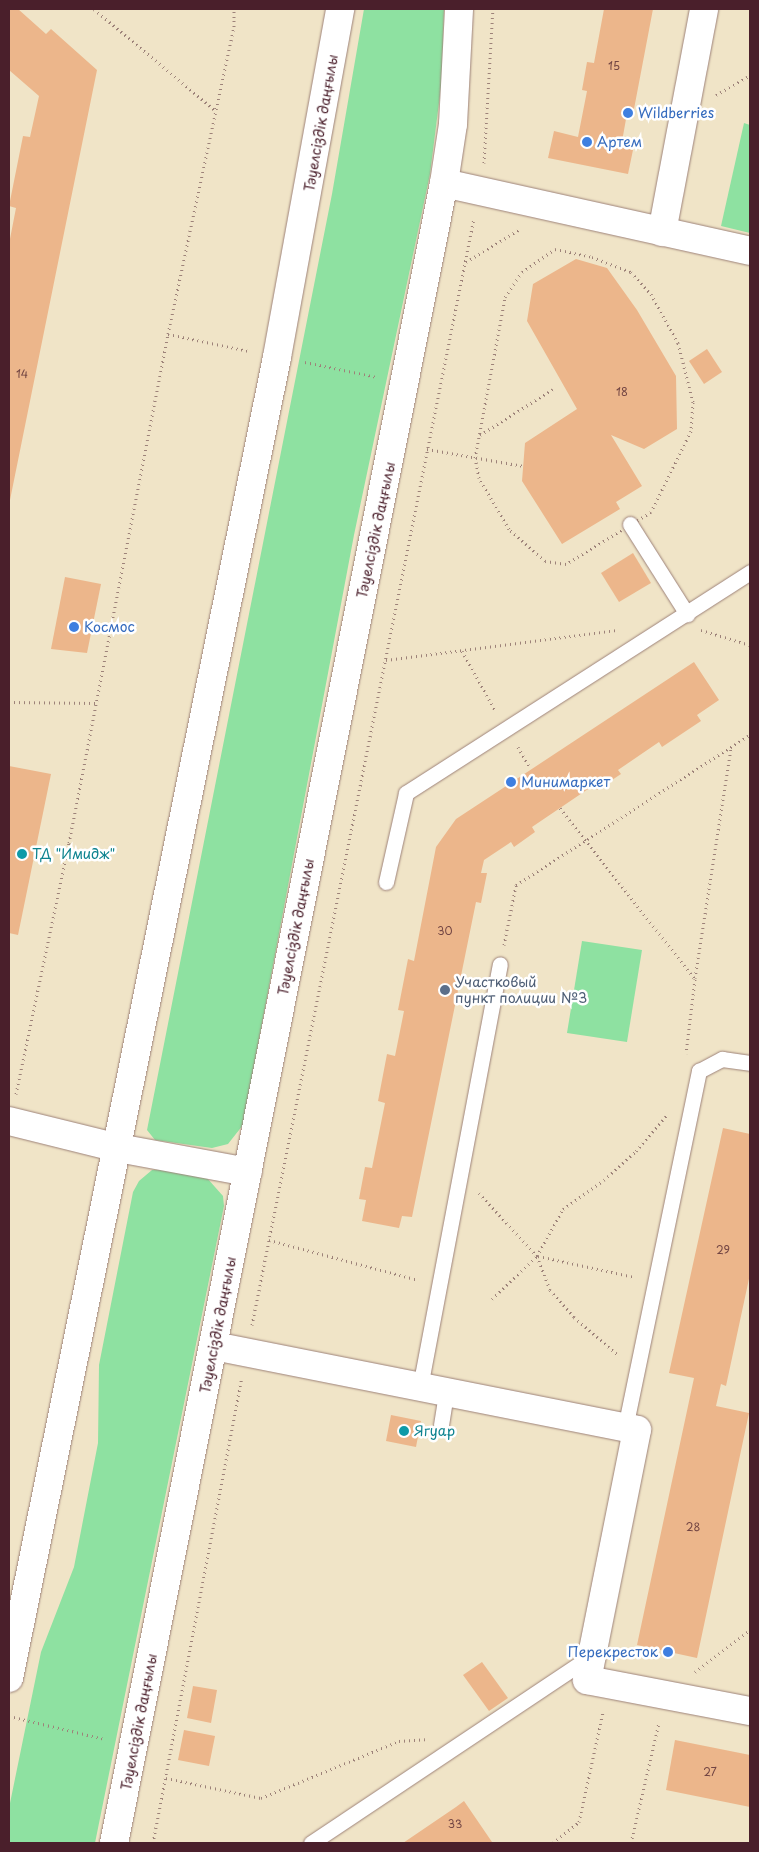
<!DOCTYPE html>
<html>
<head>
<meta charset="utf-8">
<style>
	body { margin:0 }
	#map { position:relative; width:759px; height:1852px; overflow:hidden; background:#f0e4c7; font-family:"Playpen Sans",sans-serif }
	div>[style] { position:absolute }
	.green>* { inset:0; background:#8ee1a1 }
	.building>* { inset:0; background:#ecb68b }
	.path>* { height:3px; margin-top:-1.5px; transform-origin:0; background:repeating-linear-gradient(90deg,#9d8279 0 1px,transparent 0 5px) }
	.roads { filter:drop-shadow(0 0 1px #9d8279) drop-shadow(0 0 1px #9d8279) }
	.service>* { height:15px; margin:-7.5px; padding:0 7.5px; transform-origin:7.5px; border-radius:7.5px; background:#fff }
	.minor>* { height:28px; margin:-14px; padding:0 14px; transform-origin:14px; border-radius:14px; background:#fff }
	.tertiary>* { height:28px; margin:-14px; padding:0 14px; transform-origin:14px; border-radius:14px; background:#fff }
	.dots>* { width:14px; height:14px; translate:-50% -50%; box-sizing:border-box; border:2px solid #fff; border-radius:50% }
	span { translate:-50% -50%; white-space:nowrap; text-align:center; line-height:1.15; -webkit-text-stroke:5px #fff; paint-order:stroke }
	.number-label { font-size:11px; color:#724543 }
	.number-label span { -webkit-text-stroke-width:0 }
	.shop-label { font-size:14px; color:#366cbe }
	.left { translate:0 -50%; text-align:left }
	.right { translate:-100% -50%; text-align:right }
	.street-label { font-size:14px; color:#4a1f2b }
	.culture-label { font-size:14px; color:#0d838f }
	.service-label { font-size:14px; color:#4e5e75 }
	.frame { position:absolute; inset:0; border:10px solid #4a1f2b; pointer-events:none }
</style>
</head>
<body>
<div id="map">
	<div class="green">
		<i style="clip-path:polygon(364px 9px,444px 9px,442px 79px,430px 174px,354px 535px,243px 1125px,228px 1144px,212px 1148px,155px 1140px,147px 1130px,332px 194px)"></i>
		<i style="clip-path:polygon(744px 123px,750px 125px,750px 233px,721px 226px)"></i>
		<i style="clip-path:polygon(582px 941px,642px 950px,627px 1042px,567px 1033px)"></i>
		<i style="clip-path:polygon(163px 1169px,207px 1178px,223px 1196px,224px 1206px,95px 1843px,9px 1843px,9px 1808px,41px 1652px,74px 1567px,98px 1443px,99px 1365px,133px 1192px,139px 1181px,152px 1170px)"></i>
	</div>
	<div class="building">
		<i style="clip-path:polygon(9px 9px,18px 9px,46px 34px,51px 29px,97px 70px,10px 500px,9px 244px,16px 208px,9px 206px,23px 136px,30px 137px,39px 96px,9px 70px)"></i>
		<i style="clip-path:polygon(604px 9px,653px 9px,634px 109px,628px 108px,621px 147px,633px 150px,628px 174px,548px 158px,554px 131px,578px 137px,587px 91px,582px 90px,587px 62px,594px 63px)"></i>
		<i style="clip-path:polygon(576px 259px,607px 268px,637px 310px,676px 376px,677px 429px,644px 449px,611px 435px,642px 486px,616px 502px,620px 509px,562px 544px,522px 481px,525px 443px,577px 409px,527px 321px,533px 284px)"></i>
		<i style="clip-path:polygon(707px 349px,722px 372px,704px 384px,689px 361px)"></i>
		<i style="clip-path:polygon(633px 553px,651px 583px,619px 602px,601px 573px)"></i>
		<i style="clip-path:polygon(65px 577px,101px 584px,87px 653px,51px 649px)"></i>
		<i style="clip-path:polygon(694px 662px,719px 700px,697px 715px,701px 721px,662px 747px,659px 742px,618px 770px,621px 774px,597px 790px,594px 785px,532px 827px,535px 832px,514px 847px,511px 842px,484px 860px,481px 873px,487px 873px,481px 903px,476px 902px,412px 1217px,402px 1216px,399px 1228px,362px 1221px,366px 1200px,359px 1199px,365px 1167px,372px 1168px,385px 1103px,378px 1101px,387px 1054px,395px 1056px,404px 1011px,398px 1010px,408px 959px,414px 961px,436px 847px,456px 819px)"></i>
		<i style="clip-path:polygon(9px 766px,51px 774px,18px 935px,9px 933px)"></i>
		<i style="clip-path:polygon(723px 1128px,750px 1134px,750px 1274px,726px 1386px,721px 1384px,716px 1406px,749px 1413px,697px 1658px,637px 1645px,694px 1378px,669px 1373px)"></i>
		<i style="clip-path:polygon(391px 1415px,421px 1421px,416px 1447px,386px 1441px)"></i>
		<i style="clip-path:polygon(482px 1662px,508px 1698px,489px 1711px,463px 1675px)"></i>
		<i style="clip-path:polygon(193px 1686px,217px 1690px,211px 1723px,187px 1718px)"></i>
		<i style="clip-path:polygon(184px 1730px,215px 1736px,209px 1766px,178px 1760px)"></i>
		<i style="clip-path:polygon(675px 1740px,750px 1755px,750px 1807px,666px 1790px)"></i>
		<i style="clip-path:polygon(464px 1801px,492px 1842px,403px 1843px,456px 1807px)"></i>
	</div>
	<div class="path">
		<i style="left:94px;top:9px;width:159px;rotate:39.9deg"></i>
		<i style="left:716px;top:95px;width:39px;rotate:-30deg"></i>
		<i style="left:484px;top:163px;width:154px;rotate:-86.7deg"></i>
		<i style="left:555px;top:249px;width:38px;rotate:12deg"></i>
		<i style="left:592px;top:257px;width:42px;rotate:21deg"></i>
		<i style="left:631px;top:272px;width:30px;rotate:48deg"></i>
		<i style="left:651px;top:294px;width:56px;rotate:61.1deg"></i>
		<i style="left:678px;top:343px;width:61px;rotate:75.7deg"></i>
		<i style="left:693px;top:402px;width:29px;rotate:94deg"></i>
		<i style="left:691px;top:431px;width:90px;rotate:116.3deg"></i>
		<i style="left:651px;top:512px;width:100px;rotate:148.5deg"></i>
		<i style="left:566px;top:564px;width:21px;rotate:-172deg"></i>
		<i style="left:545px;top:561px;width:48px;rotate:-138.4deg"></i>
		<i style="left:509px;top:529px;width:59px;rotate:-120.5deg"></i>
		<i style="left:479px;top:478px;width:20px;rotate:-101deg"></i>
		<i style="left:475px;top:458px;width:164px;rotate:-79.4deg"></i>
		<i style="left:505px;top:297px;width:30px;rotate:-56deg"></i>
		<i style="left:522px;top:272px;width:40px;rotate:-34.9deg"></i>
		<i style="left:466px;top:262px;width:63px;rotate:-31.4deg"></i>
		<i style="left:168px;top:334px;width:83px;rotate:11.9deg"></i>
		<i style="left:305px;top:362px;width:74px;rotate:11.8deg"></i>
		<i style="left:480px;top:435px;width:86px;rotate:-32.2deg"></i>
		<i style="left:427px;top:449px;width:97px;rotate:10deg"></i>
		<i style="left:701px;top:630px;width:51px;rotate:17deg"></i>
		<i style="left:462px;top:651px;width:68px;rotate:60.8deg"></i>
		<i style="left:386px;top:660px;width:232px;rotate:-7.4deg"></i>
		<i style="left:9px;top:702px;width:87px;rotate:0.7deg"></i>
		<i style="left:518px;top:747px;width:24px;rotate:60deg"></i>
		<i style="left:560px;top:808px;width:218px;rotate:51.7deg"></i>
		<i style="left:695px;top:979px;width:75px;rotate:96.9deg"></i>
		<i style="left:504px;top:945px;width:61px;rotate:-78.7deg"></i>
		<i style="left:516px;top:885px;width:278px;rotate:-32.7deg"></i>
		<i style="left:695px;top:978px;width:234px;rotate:-81.1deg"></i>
		<i style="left:16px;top:1094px;width:257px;rotate:-78.1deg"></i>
		<i style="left:69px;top:843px;width:519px;rotate:-78.99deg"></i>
		<i style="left:168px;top:334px;width:314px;rotate:-77.9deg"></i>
		<i style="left:234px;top:27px;width:18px;rotate:-90deg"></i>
		<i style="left:479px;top:1193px;width:86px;rotate:47.4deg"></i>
		<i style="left:537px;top:1256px;width:36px;rotate:69deg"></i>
		<i style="left:550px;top:1290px;width:36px;rotate:48deg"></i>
		<i style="left:574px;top:1317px;width:58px;rotate:40.8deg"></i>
		<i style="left:269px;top:1240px;width:154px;rotate:15deg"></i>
		<i style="left:538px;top:1256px;width:98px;rotate:12.3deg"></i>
		<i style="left:492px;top:1299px;width:62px;rotate:-43.7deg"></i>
		<i style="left:537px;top:1256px;width:54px;rotate:-61deg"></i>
		<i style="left:563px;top:1209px;width:50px;rotate:-35.3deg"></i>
		<i style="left:604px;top:1180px;width:43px;rotate:-42.2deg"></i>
		<i style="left:636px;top:1151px;width:48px;rotate:-49.3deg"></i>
		<i style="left:252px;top:1325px;width:1129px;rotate:-78.66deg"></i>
		<i style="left:695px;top:1672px;width:69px;rotate:-37.4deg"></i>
		<i style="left:9px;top:1716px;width:99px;rotate:13.5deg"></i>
		<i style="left:166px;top:1778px;width:97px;rotate:11.9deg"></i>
		<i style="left:261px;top:1798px;width:149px;rotate:-22.4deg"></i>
		<i style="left:399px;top:1741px;width:26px;rotate:-4deg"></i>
		<i style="left:153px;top:1843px;width:471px;rotate:-79.2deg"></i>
		<i style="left:553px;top:1843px;width:33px;rotate:-39deg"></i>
		<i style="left:579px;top:1822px;width:113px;rotate:-77.7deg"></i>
		<i style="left:631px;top:1843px;width:123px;rotate:-76.9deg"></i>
	</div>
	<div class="roads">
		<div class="service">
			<i style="left:630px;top:524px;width:107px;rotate:57.7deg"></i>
			<i style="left:386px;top:882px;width:91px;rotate:-77.3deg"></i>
			<i style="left:406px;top:793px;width:409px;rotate:-32.7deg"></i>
			<i style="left:420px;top:1387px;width:430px;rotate:-79.3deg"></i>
			<i style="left:441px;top:1425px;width:33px;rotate:-81deg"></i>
			<i style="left:625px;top:1428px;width:365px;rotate:-78.3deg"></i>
			<i style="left:699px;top:1071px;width:26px;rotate:-28deg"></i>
			<i style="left:722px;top:1059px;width:28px;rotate:8deg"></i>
			<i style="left:311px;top:1843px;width:337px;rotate:-33.7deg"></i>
		</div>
		<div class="minor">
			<i style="left:444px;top:183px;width:313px;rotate:12.5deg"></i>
			<i style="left:662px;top:232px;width:227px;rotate:-79.3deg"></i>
			<i style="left:9px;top:1121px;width:112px;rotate:13.9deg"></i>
			<i style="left:214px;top:1346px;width:431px;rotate:11.2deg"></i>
			<i style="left:637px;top:1430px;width:255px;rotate:101.3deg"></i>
			<i style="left:587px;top:1680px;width:166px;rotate:10.8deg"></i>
		</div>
		<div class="tertiary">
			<i style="left:118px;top:1148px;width:132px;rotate:10.5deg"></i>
			<i style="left:9px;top:1678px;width:1348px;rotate:-78.53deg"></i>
			<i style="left:277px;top:357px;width:354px;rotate:-79.7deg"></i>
			<i style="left:114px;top:1843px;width:1692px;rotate:-78.76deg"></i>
			<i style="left:444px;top:183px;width:60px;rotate:-81.3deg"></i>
			<i style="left:453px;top:124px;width:115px;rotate:-87deg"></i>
		</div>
	</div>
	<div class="dots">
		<i style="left:628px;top:113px;background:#3f7fe0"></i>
		<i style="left:587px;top:142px;background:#3f7fe0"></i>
		<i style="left:74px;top:627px;background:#3f7fe0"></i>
		<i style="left:511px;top:782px;background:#3f7fe0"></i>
		<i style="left:22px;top:854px;background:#0f9aa8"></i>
		<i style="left:445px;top:990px;background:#5c6f8a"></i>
		<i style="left:404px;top:1431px;background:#0f9aa8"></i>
		<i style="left:668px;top:1652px;background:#3f7fe0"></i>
	</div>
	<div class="number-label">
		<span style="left:614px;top:66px">15</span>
		<span style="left:22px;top:374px">14</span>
		<span style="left:622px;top:392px">18</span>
		<span style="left:445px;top:931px">30</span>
		<span style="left:723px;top:1250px">29</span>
		<span style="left:693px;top:1527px">28</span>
		<span style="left:710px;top:1772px">27</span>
		<span style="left:455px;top:1824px">33</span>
	</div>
	<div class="shop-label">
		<span class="left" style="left:638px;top:113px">Wildberries</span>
		<span class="left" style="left:597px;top:142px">Артем</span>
		<span class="left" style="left:84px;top:627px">Космос</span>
		<span class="left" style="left:521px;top:782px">Минимаркет</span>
		<span class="right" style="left:658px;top:1652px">Перекресток</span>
	</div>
	<div class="street-label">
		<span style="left:321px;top:123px;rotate:-80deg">Тәуелсіздік даңғылы</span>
		<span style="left:376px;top:530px;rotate:-78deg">Тәуелсіздік даңғылы</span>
		<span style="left:296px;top:927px;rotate:-79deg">Тәуелсіздік даңғылы</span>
		<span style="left:218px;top:1325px;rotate:-79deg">Тәуелсіздік даңғылы</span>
		<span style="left:139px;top:1722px;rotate:-79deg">Тәуелсіздік даңғылы</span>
	</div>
	<div class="culture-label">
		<span class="left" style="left:32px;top:854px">ТД "Имидж"</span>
		<span class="left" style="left:414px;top:1431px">Ягуар</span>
	</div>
	<div class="service-label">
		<span class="left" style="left:455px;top:990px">Участковый<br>пункт полиции №3</span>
	</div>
	<div class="frame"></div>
</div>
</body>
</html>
